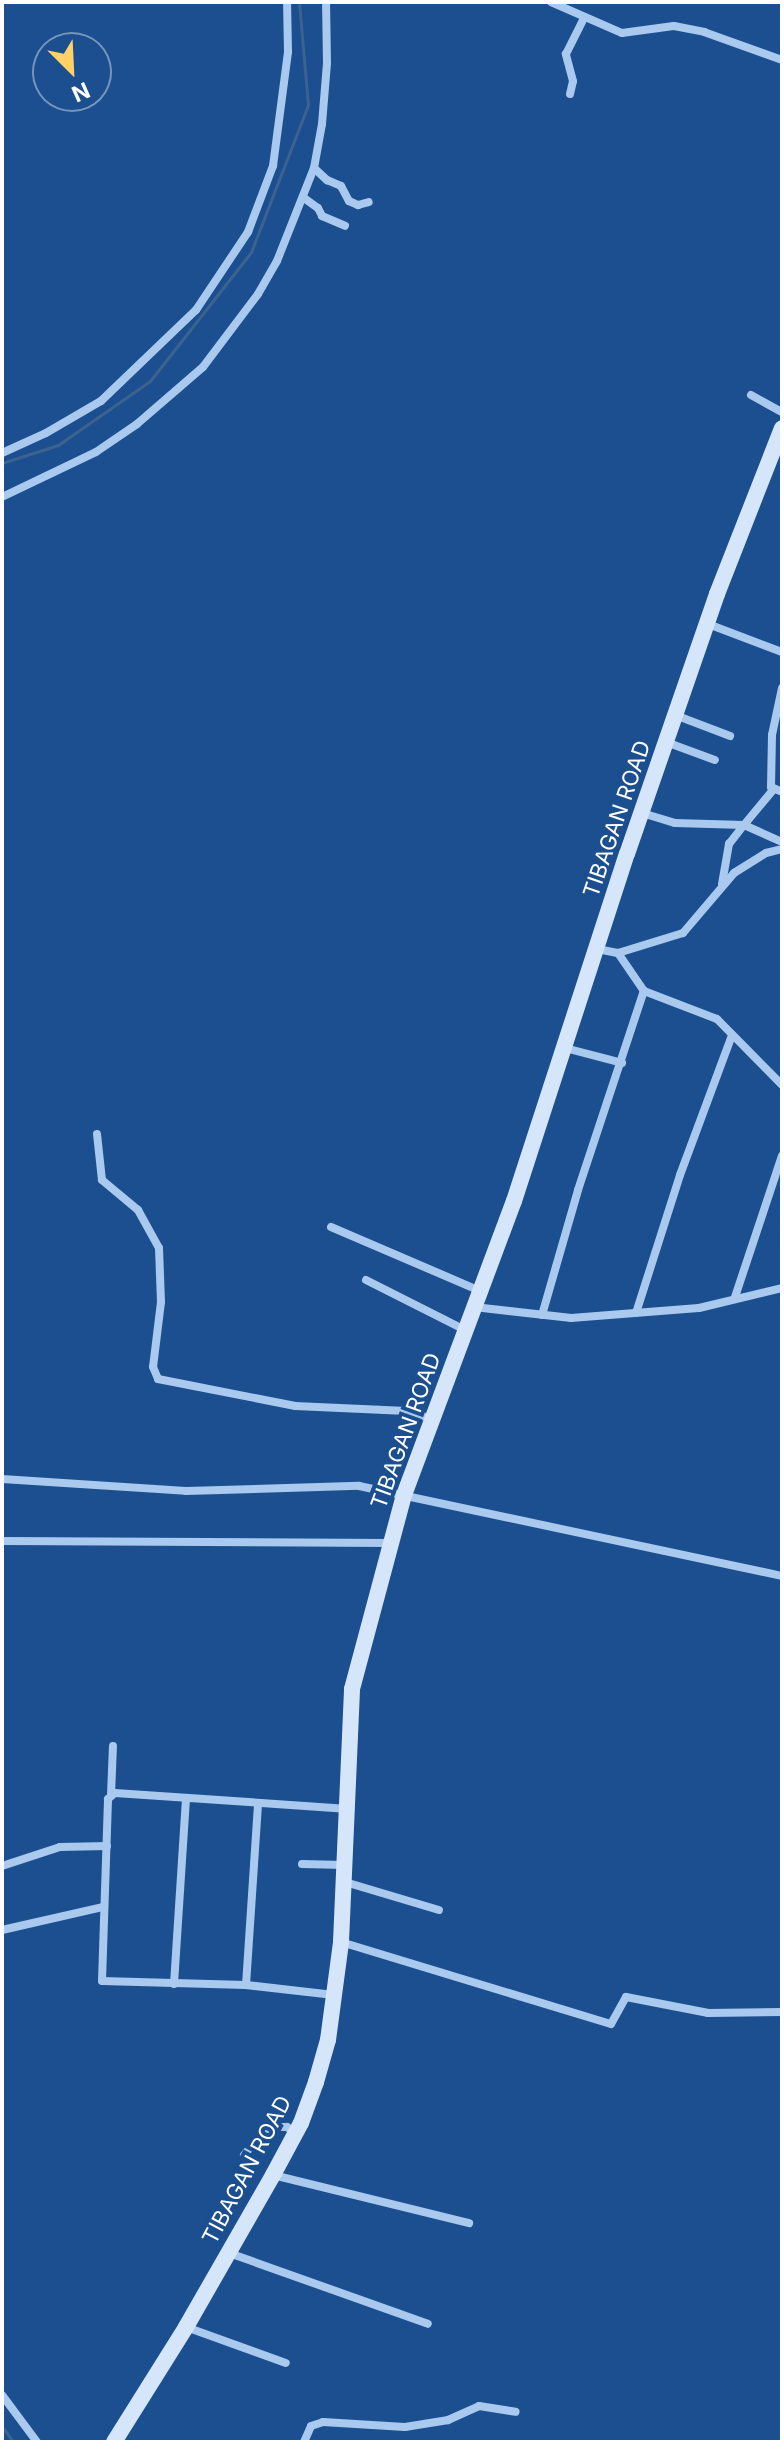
<!DOCTYPE html>
<html>
<head>
<meta charset="utf-8">
<style>
	body { margin:0 }
	#map { position:relative; width:784px; height:2444px; overflow:hidden; background:#1b4f8f; font-family:Inter,sans-serif }
	div>[style] { position:absolute }
	.stream>* { height:3px; margin:-1.5px; padding:0 1.5px; transform-origin:1.5px; border-radius:1.5px; background:#3c6290 }
	.minor>* { height:8px; margin:-4px; padding:0 4px; transform-origin:4px; border-radius:4px; background:#a9c9ee }
	.secondary>* { height:16px; margin:-8px; padding:0 8px; transform-origin:8px; border-radius:8px; background:#d6e6fa }
	span { translate:-50% -50%; white-space:nowrap; text-align:center; line-height:1.15; -webkit-text-stroke:8px #1b4f8f; paint-order:stroke }
	.street-label { font-size:22px; color:#fff }
	.frame { position:absolute; inset:0; border:4px solid #fff; pointer-events:none }
	.north { position:absolute; left:32px; top:32px; width:80px; height:80px; box-sizing:border-box; background:#1b4f8f; border:2px solid #7695bc; border-radius:50%; rotate:156deg; font-size:22px; font-weight:700; line-height:32px; text-align:center; color:#fff }
	.north::after { content:''; display:block; margin:auto; width:28px; height:36px; background:#ffd166; clip-path:polygon(50% 0,100% 100%,50% 72%,0 100%) }
</style>
</head>
<body>
<div id="map">
	<div class="stream">
		<i style="left:2px;top:463px;width:59px;rotate:-17.8deg"></i>
		<i style="left:58px;top:445px;width:112px;rotate:-34.8deg"></i>
		<i style="left:150px;top:381px;width:164px;rotate:-51.9deg"></i>
		<i style="left:251px;top:252px;width:158px;rotate:-68.8deg"></i>
		<i style="left:308px;top:105px;width:103px;rotate:-95deg"></i>
		<i style="left:2px;top:2426px;width:19px;rotate:55deg"></i>
	</div>
	<div class="minor">
		<i style="left:551px;top:2px;width:77px;rotate:23.6deg"></i>
		<i style="left:622px;top:33px;width:52px;rotate:-7.7deg"></i>
		<i style="left:674px;top:26px;width:31px;rotate:11deg"></i>
		<i style="left:704px;top:32px;width:83px;rotate:19.7deg"></i>
		<i style="left:570px;top:94px;width:13px;rotate:-77deg"></i>
		<i style="left:573px;top:81px;width:28px;rotate:-105deg"></i>
		<i style="left:566px;top:54px;width:40px;rotate:-63.4deg"></i>
		<i style="left:314px;top:168px;width:18px;rotate:43deg"></i>
		<i style="left:327px;top:180px;width:15px;rotate:23deg"></i>
		<i style="left:341px;top:186px;width:17px;rotate:62deg"></i>
		<i style="left:349px;top:201px;width:10px;rotate:24deg"></i>
		<i style="left:358px;top:205px;width:11px;rotate:-15deg"></i>
		<i style="left:304px;top:198px;width:17px;rotate:36deg"></i>
		<i style="left:318px;top:208px;width:9px;rotate:63deg"></i>
		<i style="left:322px;top:216px;width:25px;rotate:23deg"></i>
		<i style="left:751px;top:395px;width:35px;rotate:29deg"></i>
		<i style="left:2px;top:453px;width:48px;rotate:-24.4deg"></i>
		<i style="left:46px;top:433px;width:64px;rotate:-30.2deg"></i>
		<i style="left:101px;top:401px;width:132px;rotate:-43.8deg"></i>
		<i style="left:196px;top:310px;width:94px;rotate:-56.3deg"></i>
		<i style="left:248px;top:232px;width:71px;rotate:-69.3deg"></i>
		<i style="left:273px;top:166px;width:115px;rotate:-82.5deg"></i>
		<i style="left:288px;top:52px;width:50px;rotate:-91.1deg"></i>
		<i style="left:2px;top:497px;width:104px;rotate:-25.6deg"></i>
		<i style="left:96px;top:452px;width:50px;rotate:-34.3deg"></i>
		<i style="left:137px;top:424px;width:87px;rotate:-40.8deg"></i>
		<i style="left:203px;top:367px;width:91px;rotate:-53deg"></i>
		<i style="left:258px;top:294px;width:38px;rotate:-60deg"></i>
		<i style="left:277px;top:261px;width:100px;rotate:-68.3deg"></i>
		<i style="left:314px;top:168px;width:45px;rotate:-79.7deg"></i>
		<i style="left:322px;top:124px;width:61px;rotate:-85.3deg"></i>
		<i style="left:327px;top:63px;width:61px;rotate:-90.9deg"></i>
		<i style="left:708px;top:624px;width:79px;rotate:20.7deg"></i>
		<i style="left:782px;top:688px;width:48px;rotate:102deg"></i>
		<i style="left:772px;top:735px;width:52px;rotate:91.1deg"></i>
		<i style="left:771px;top:787px;width:12px;rotate:24deg"></i>
		<i style="left:675px;top:715px;width:59px;rotate:20.9deg"></i>
		<i style="left:666px;top:742px;width:52px;rotate:20.2deg"></i>
		<i style="left:642px;top:813px;width:34px;rotate:17deg"></i>
		<i style="left:675px;top:823px;width:69px;rotate:1.7deg"></i>
		<i style="left:744px;top:825px;width:45px;rotate:-50.4deg"></i>
		<i style="left:722px;top:884px;width:41px;rotate:-80.1deg"></i>
		<i style="left:729px;top:844px;width:24px;rotate:-52deg"></i>
		<i style="left:744px;top:825px;width:42px;rotate:24.1deg"></i>
		<i style="left:597px;top:949px;width:21px;rotate:11deg"></i>
		<i style="left:618px;top:953px;width:68px;rotate:-17.1deg"></i>
		<i style="left:683px;top:933px;width:79px;rotate:-49.6deg"></i>
		<i style="left:734px;top:873px;width:38px;rotate:-32deg"></i>
		<i style="left:766px;top:853px;width:16px;rotate:-14deg"></i>
		<i style="left:618px;top:953px;width:46px;rotate:55.6deg"></i>
		<i style="left:644px;top:991px;width:78px;rotate:21deg"></i>
		<i style="left:717px;top:1019px;width:93px;rotate:45.4deg"></i>
		<i style="left:565px;top:1048px;width:59px;rotate:14.7deg"></i>
		<i style="left:97px;top:1134px;width:46px;rotate:83.8deg"></i>
		<i style="left:102px;top:1180px;width:47px;rotate:39.8deg"></i>
		<i style="left:138px;top:1210px;width:43px;rotate:61.1deg"></i>
		<i style="left:159px;top:1248px;width:54px;rotate:87.9deg"></i>
		<i style="left:161px;top:1302px;width:65px;rotate:97deg"></i>
		<i style="left:153px;top:1367px;width:13px;rotate:67deg"></i>
		<i style="left:158px;top:1379px;width:140px;rotate:11.1deg"></i>
		<i style="left:295px;top:1406px;width:112px;rotate:2.6deg"></i>
		<i style="left:407px;top:1411px;width:26px;rotate:18deg"></i>
		<i style="left:331px;top:1227px;width:162px;rotate:23.2deg"></i>
		<i style="left:366px;top:1280px;width:111px;rotate:26.8deg"></i>
		<i style="left:735px;top:1297px;width:149px;rotate:-71.6deg"></i>
		<i style="left:474px;top:1307px;width:98px;rotate:6.5deg"></i>
		<i style="left:571px;top:1318px;width:128px;rotate:-4.5deg"></i>
		<i style="left:699px;top:1308px;width:85px;rotate:-13.5deg"></i>
		<i style="left:636px;top:1313px;width:145px;rotate:-72.3deg"></i>
		<i style="left:680px;top:1175px;width:149px;rotate:-69.6deg"></i>
		<i style="left:542px;top:1315px;width:130px;rotate:-73.9deg"></i>
		<i style="left:578px;top:1190px;width:210px;rotate:-71.7deg"></i>
		<i style="left:2px;top:1479px;width:184px;rotate:3.7deg"></i>
		<i style="left:186px;top:1491px;width:173px;rotate:-1.7deg"></i>
		<i style="left:359px;top:1486px;width:432px;rotate:12deg"></i>
		<i style="left:2px;top:1541px;width:388px;rotate:0.3deg"></i>
		<i style="left:111px;top:1795px;width:49px;rotate:-87.7deg"></i>
		<i style="left:302px;top:1864px;width:43px;rotate:1.3deg"></i>
		<i style="left:2px;top:1866px;width:61px;rotate:-18.1deg"></i>
		<i style="left:60px;top:1847px;width:47px;rotate:-1.2deg"></i>
		<i style="left:345px;top:1882px;width:98px;rotate:16.6deg"></i>
		<i style="left:2px;top:1930px;width:104px;rotate:-12.8deg"></i>
		<i style="left:341px;top:1942px;width:282px;rotate:16.9deg"></i>
		<i style="left:611px;top:2024px;width:31px;rotate:-61deg"></i>
		<i style="left:626px;top:1997px;width:84px;rotate:11deg"></i>
		<i style="left:708px;top:2013px;width:74px;rotate:-0.8deg"></i>
		<i style="left:174px;top:1984px;width:185px;rotate:-86.3deg"></i>
		<i style="left:246px;top:1985px;width:181px;rotate:-86.2deg"></i>
		<i style="left:334px;top:1995px;width:89px;rotate:-173.5deg"></i>
		<i style="left:246px;top:1985px;width:144px;rotate:-178.4deg"></i>
		<i style="left:102px;top:1981px;width:182px;rotate:-88.1deg"></i>
		<i style="left:108px;top:1799px;width:9px;rotate:-41deg"></i>
		<i style="left:115px;top:1793px;width:234px;rotate:3.9deg"></i>
		<i style="left:244px;top:2155px;width:26px;rotate:-50deg"></i>
		<i style="left:261px;top:2135px;width:19px;rotate:-25deg"></i>
		<i style="left:278px;top:2127px;width:9px"></i>
		<i style="left:287px;top:2127px;width:10px;rotate:37deg"></i>
		<i style="left:273px;top:2175px;width:202px;rotate:13.8deg"></i>
		<i style="left:229px;top:2253px;width:211px;rotate:19.6deg"></i>
		<i style="left:186px;top:2327px;width:106px;rotate:19.8deg"></i>
		<i style="left:2px;top:2395px;width:59px;rotate:53.3deg"></i>
		<i style="left:304px;top:2442px;width:17px;rotate:-66deg"></i>
		<i style="left:311px;top:2426px;width:13px;rotate:-18deg"></i>
		<i style="left:323px;top:2422px;width:82px;rotate:3.5deg"></i>
		<i style="left:405px;top:2427px;width:44px;rotate:-9.2deg"></i>
		<i style="left:448px;top:2420px;width:34px;rotate:-24deg"></i>
		<i style="left:479px;top:2406px;width:37px;rotate:9deg"></i>
	</div>
	<div class="secondary">
		<i style="left:114px;top:2442px;width:136px;rotate:-57.9deg"></i>
		<i style="left:186px;top:2327px;width:175px;rotate:-60.2deg"></i>
		<i style="left:273px;top:2175px;width:59px;rotate:-61.7deg"></i>
		<i style="left:301px;top:2123px;width:44px;rotate:-69.9deg"></i>
		<i style="left:316px;top:2082px;width:44px;rotate:-74.1deg"></i>
		<i style="left:328px;top:2040px;width:99px;rotate:-82.4deg"></i>
		<i style="left:341px;top:1942px;width:253px;rotate:-87.5deg"></i>
		<i style="left:352px;top:1689px;width:201px;rotate:-75deg"></i>
		<i style="left:404px;top:1495px;width:314px;rotate:-69.5deg"></i>
		<i style="left:514px;top:1201px;width:365px;rotate:-72deg"></i>
		<i style="left:627px;top:854px;width:275px;rotate:-70.9deg"></i>
		<i style="left:717px;top:594px;width:178px;rotate:-68.6deg"></i>
	</div>
	<div class="street-label">
		<span style="left:617px;top:819px;rotate:-71deg">TIBAGAN ROAD</span>
		<span style="left:406px;top:1431px;rotate:-70deg">TIBAGAN ROAD</span>
		<span style="left:247px;top:2170px;rotate:-62deg">TIBAGAN ROAD</span>
	</div>
	<div class="frame"></div>
	<div class="north">N</div>
</div>
</body>
</html>
